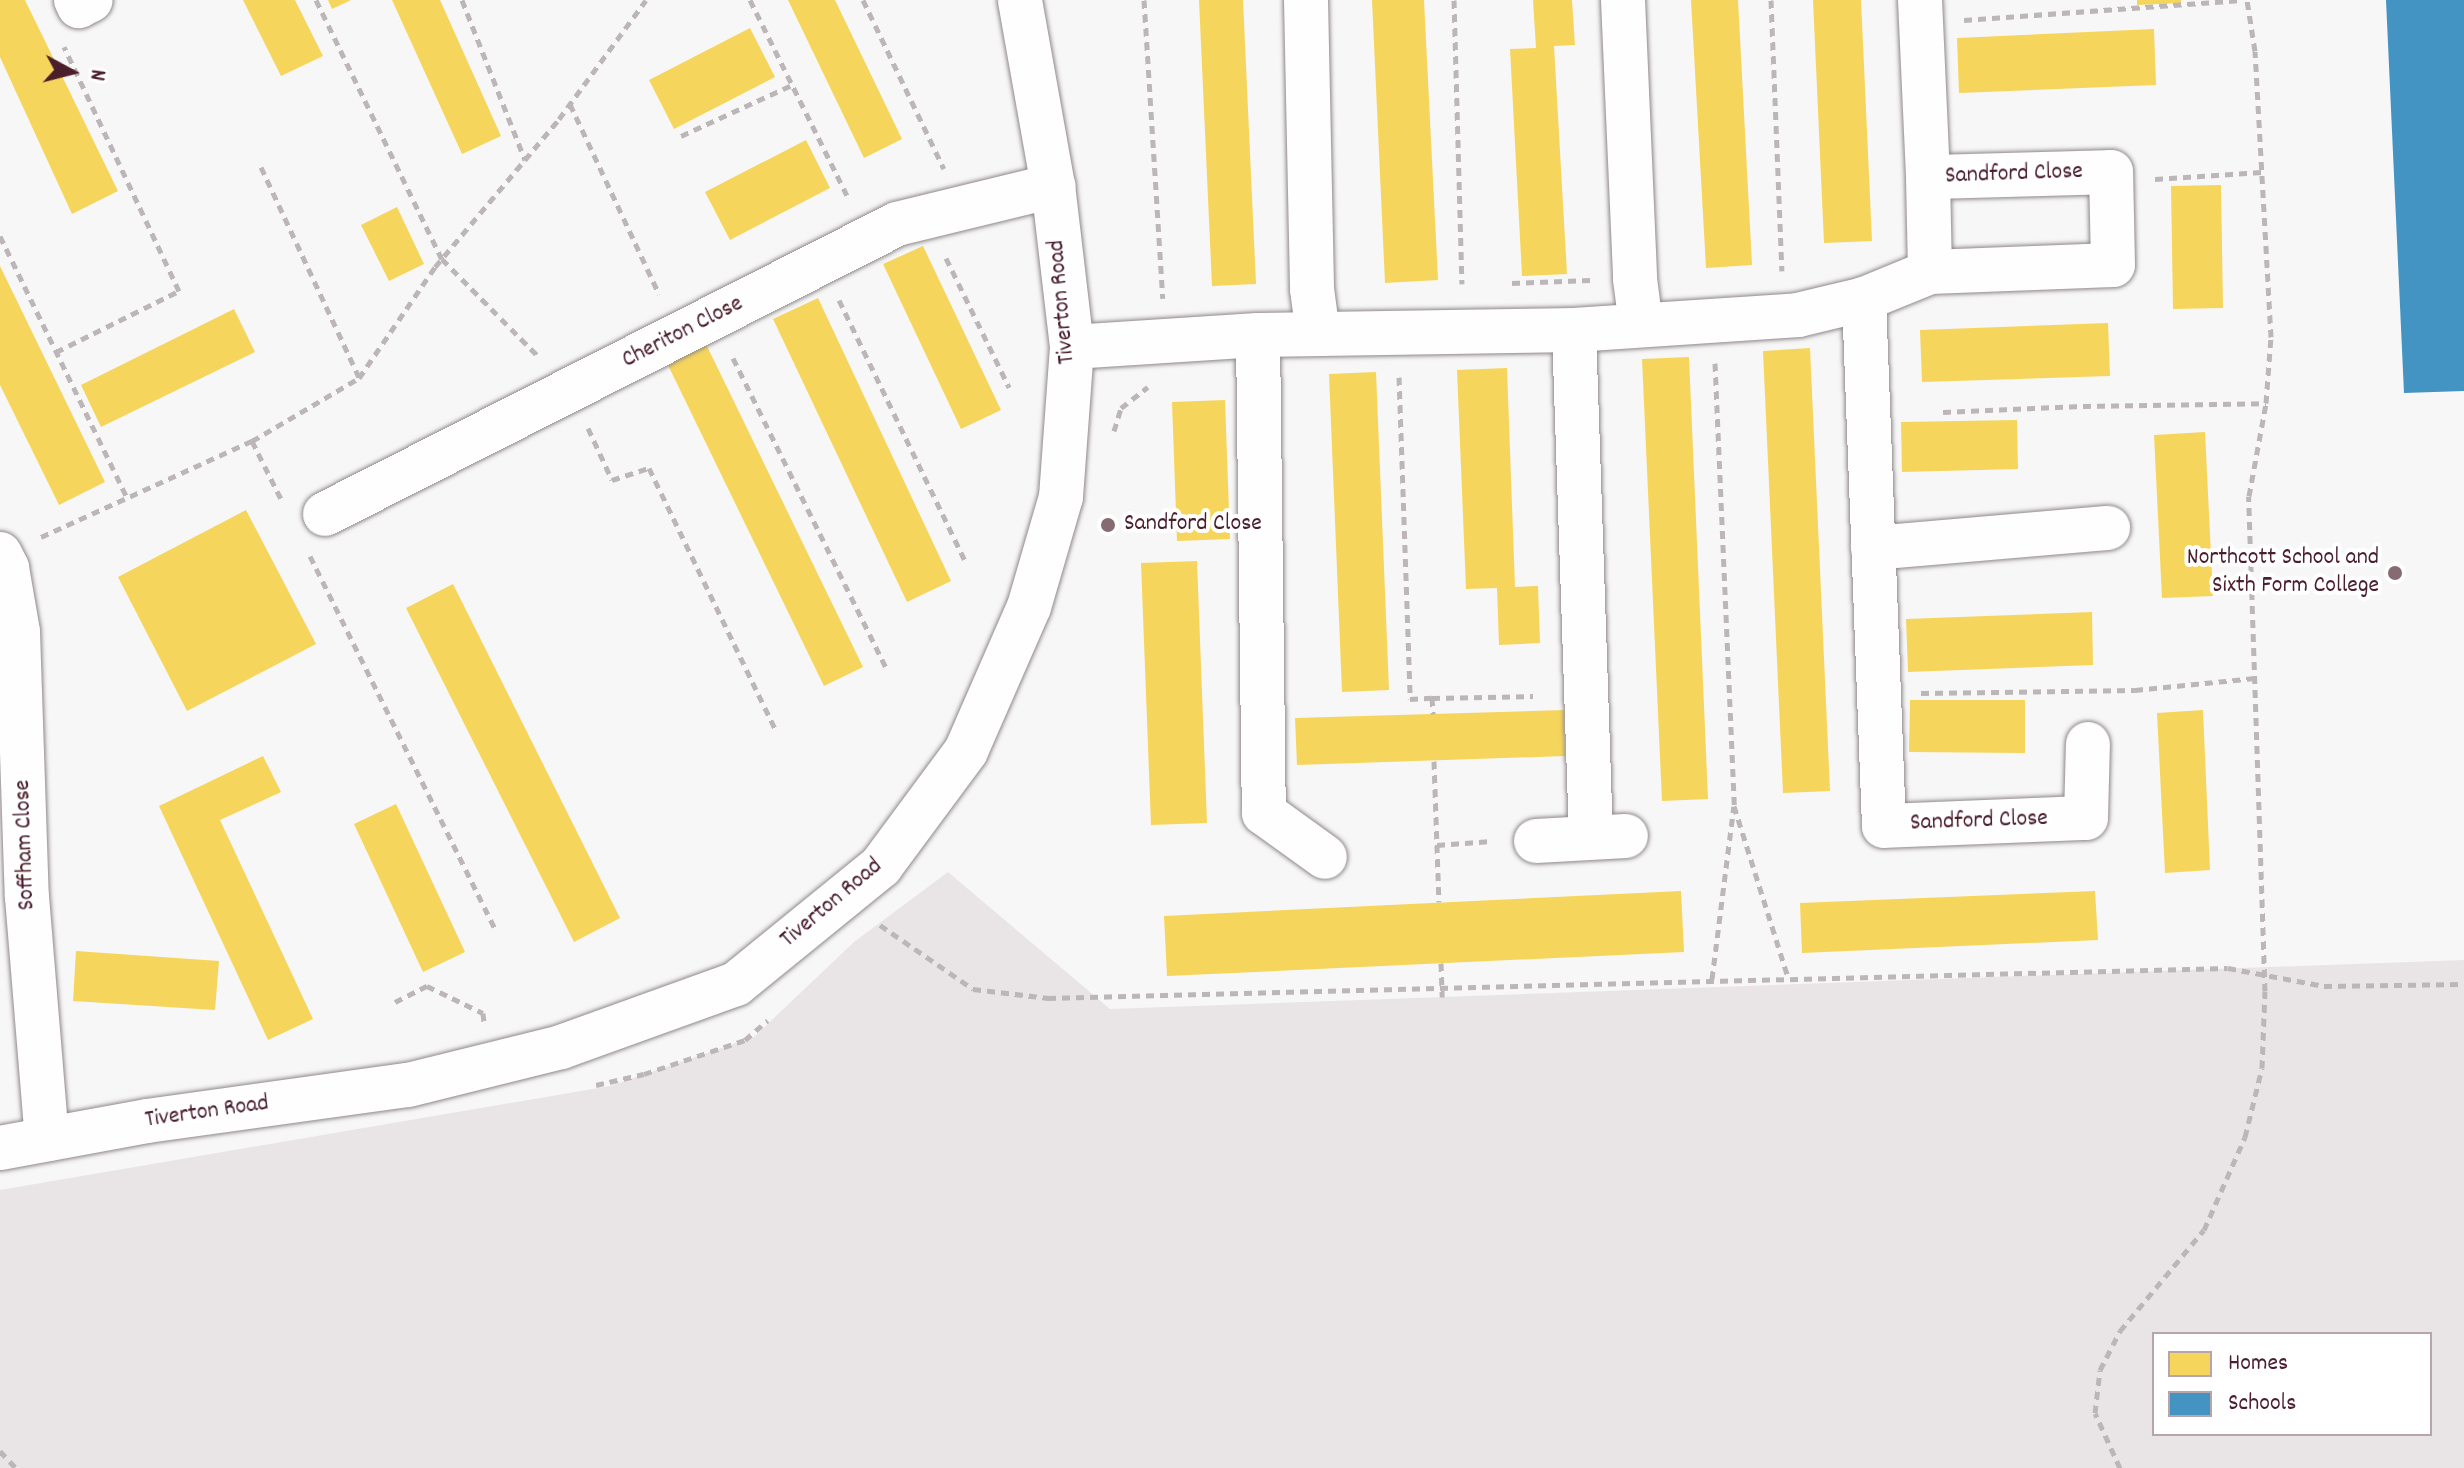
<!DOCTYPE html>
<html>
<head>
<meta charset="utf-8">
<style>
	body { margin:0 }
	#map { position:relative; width:2464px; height:1468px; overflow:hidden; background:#f7f7f7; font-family:Dekko,sans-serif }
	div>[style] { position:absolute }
	.green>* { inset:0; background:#e9e5e6 }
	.homes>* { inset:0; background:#f6d55c }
	.schools>* { inset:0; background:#4393c3 }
	.path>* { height:5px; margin-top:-2.5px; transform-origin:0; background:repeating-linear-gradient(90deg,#bcb6b8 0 8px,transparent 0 14px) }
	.roads { filter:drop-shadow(0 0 2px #90888a) drop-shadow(0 0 2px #90888a) }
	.minor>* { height:44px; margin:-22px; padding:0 22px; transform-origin:22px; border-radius:22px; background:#fefefe }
	.dots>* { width:22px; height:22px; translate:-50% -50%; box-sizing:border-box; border:4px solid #fff; border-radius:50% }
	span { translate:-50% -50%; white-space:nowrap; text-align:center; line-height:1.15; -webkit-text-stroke:8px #fff; paint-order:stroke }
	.street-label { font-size:24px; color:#4a1f2b }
	.poi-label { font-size:24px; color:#4a1f2b }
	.left { translate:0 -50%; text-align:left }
	.right { translate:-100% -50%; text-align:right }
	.legend { position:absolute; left:2152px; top:1332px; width:280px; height:104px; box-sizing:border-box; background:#fff; border:2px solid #b7a5aa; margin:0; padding:10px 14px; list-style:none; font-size:24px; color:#4a1f2b }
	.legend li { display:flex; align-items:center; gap:16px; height:40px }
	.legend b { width:40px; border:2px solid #b7a5aa }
	.north { position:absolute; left:32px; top:32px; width:80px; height:80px; -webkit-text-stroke:6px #fff; paint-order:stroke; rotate:97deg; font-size:22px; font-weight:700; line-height:32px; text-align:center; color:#4a1f2b }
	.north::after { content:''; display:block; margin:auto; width:28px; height:36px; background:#4a1f2b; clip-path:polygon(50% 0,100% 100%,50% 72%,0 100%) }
</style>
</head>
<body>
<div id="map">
	<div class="green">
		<i style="clip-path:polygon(evenodd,948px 872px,1110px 1009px,2464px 960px,2464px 1468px,0 1468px,0 1190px,610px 1086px,754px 1037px,854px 942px,948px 872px,2154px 1334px,2430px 1334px,2430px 1434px,2154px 1434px,2154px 1334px)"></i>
	</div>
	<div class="homes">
		<i style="clip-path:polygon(0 0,25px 0,118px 191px,72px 214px,0 57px)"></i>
		<i style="clip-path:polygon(243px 0,295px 0,323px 56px,281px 76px)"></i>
		<i style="clip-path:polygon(328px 0,351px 0,332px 9px)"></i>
		<i style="clip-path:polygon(392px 0,440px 0,501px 136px,462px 154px)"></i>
		<i style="clip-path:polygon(788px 0,835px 0,902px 139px,864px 158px)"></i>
		<i style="clip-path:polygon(1199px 0,1243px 0,1256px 284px,1212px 286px)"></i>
		<i style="clip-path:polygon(1372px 0,1424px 0,1438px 280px,1385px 283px)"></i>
		<i style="clip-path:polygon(1533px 0,1572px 0,1575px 45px,1554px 46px,1567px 274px,1522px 276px,1510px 49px,1536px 48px)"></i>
		<i style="clip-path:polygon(1691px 0,1738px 0,1752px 265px,1706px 268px)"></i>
		<i style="clip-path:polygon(1813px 0,1861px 0,1872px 241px,1824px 243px)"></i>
		<i style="clip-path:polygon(2137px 0,2181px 0,2181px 3px,2137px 5px)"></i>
		<i style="clip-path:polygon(750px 28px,775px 77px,674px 129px,649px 80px)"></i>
		<i style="clip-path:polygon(2154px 29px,2156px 85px,1959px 93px,1957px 38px)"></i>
		<i style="clip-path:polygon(806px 140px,830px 188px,730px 240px,705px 192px)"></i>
		<i style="clip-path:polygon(2221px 185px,2223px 308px,2173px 309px,2171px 186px)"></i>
		<i style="clip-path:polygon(397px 207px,424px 264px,389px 281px,361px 225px)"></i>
		<i style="clip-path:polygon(923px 246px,1001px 410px,961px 429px,883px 264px)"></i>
		<i style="clip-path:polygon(0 266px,105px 482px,59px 505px,0 385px)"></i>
		<i style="clip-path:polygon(818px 298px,951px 581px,907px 602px,773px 319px)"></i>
		<i style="clip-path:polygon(234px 309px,255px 352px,101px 427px,81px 385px)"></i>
		<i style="clip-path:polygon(2108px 323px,2110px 376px,1922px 382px,1920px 330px)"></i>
		<i style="clip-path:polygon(705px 342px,863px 667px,824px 686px,666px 361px)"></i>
		<i style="clip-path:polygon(1810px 348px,1830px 791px,1783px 793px,1763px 351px)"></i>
		<i style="clip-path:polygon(1689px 357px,1708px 799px,1662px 801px,1642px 359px)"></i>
		<i style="clip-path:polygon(1507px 368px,1515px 587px,1538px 586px,1540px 643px,1499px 645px,1497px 588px,1466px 589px,1457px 370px)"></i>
		<i style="clip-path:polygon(1376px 372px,1389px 690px,1342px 692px,1329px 374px)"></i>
		<i style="clip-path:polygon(1225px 400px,1230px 539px,1177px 541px,1172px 402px)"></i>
		<i style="clip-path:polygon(2017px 420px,2018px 469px,1902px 472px,1901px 422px)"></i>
		<i style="clip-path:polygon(2205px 432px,2213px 596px,2162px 598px,2154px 435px)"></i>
		<i style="clip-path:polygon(246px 510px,316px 644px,187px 711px,118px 577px)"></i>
		<i style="clip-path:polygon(1197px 561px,1207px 823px,1151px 825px,1141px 563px)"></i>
		<i style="clip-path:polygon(453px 584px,620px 918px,574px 942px,406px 608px)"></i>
		<i style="clip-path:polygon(2092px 612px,2093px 665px,1908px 672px,1906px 619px)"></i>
		<i style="clip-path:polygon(1910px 700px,2025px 700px,2025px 753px,1909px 752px)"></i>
		<i style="clip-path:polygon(1564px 710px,1565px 756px,1297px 765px,1295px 718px)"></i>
		<i style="clip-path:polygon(2203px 710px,2210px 870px,2165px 873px,2157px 713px)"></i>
		<i style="clip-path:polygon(263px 756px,281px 792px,220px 820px,313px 1019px,268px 1040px,159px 806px)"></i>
		<i style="clip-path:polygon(396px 804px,465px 952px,423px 972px,354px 824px)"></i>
		<i style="clip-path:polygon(1681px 891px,1684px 952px,1167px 976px,1164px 916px)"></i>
		<i style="clip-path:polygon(2095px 891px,2098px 940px,1802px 953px,1800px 903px)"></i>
		<i style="clip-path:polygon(76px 951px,219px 961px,215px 1010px,73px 1001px)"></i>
	</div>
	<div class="schools">
		<i style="clip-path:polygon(2386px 0,2464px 0,2464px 391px,2404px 393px)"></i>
	</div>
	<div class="path">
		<i style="left:316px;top:0;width:288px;rotate:64.1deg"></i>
		<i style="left:442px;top:259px;width:139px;rotate:45.3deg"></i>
		<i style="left:462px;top:0;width:172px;rotate:68.5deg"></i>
		<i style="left:750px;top:0;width:222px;rotate:63.6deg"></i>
		<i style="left:863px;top:0;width:187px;rotate:64.4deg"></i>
		<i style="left:1144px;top:0;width:299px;rotate:86.4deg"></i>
		<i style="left:1454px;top:0;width:284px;rotate:88.4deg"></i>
		<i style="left:1771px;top:0;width:271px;rotate:87.7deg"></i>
		<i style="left:1964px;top:20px;width:279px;rotate:-4.1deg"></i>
		<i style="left:570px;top:104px;width:210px;rotate:64.9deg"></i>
		<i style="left:681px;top:136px;width:122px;rotate:-24.7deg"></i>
		<i style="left:261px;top:167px;width:232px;rotate:65deg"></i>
		<i style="left:2155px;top:179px;width:107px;rotate:-3.7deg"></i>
		<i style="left:0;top:236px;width:289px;rotate:64.1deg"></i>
		<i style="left:946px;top:258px;width:144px;rotate:64deg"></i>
		<i style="left:1512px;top:283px;width:78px;rotate:-2.2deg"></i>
		<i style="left:839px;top:300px;width:288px;rotate:64.2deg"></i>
		<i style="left:56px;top:352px;width:137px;rotate:-26.4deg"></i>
		<i style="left:179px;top:291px;width:270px;rotate:-115.2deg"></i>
		<i style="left:733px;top:358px;width:347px;rotate:63.7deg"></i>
		<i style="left:1715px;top:363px;width:443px;rotate:87.5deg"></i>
		<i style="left:1399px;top:377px;width:322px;rotate:88deg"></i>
		<i style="left:1410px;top:699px;width:22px;rotate:-3deg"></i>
		<i style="left:1432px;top:698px;width:16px;rotate:86deg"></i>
		<i style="left:1943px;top:412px;width:140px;rotate:-2.5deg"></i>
		<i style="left:2083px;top:406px;width:183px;rotate:-0.9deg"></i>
		<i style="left:588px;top:428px;width:57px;rotate:65.2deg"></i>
		<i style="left:612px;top:480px;width:39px;rotate:-18deg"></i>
		<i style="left:649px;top:468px;width:292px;rotate:64.2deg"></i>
		<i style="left:1114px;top:431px;width:24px;rotate:-73deg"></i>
		<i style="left:1121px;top:408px;width:34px;rotate:-38deg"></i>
		<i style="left:252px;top:441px;width:67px;rotate:63.4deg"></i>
		<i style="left:41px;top:537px;width:232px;rotate:-24.5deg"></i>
		<i style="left:252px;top:441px;width:124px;rotate:-30.5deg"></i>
		<i style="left:359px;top:378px;width:135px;rotate:-55.6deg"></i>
		<i style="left:435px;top:267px;width:193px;rotate:-50deg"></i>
		<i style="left:559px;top:119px;width:147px;rotate:-53.8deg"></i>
		<i style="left:310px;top:556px;width:419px;rotate:63.6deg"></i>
		<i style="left:1921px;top:693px;width:214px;rotate:-0.8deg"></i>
		<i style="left:2135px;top:690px;width:121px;rotate:-5.7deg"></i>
		<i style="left:1432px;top:698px;width:101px;rotate:-1.1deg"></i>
		<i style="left:1434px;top:761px;width:141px;rotate:88deg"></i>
		<i style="left:1437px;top:845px;width:55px;rotate:-4.2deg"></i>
		<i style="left:880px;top:925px;width:113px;rotate:34.5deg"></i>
		<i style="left:973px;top:989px;width:76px;rotate:6.8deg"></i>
		<i style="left:1048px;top:998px;width:1180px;rotate:-1.46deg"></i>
		<i style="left:2228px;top:968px;width:98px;rotate:10.6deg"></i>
		<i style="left:2324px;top:986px;width:140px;rotate:-0.8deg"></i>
		<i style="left:1441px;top:963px;width:34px;rotate:88deg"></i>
		<i style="left:1712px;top:979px;width:174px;rotate:-82.8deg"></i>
		<i style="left:1734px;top:806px;width:179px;rotate:72.5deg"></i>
		<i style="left:395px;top:1002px;width:36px;rotate:-27deg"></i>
		<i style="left:427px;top:986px;width:62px;rotate:25.7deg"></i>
		<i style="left:483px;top:1013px;width:9px;rotate:84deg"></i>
		<i style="left:596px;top:1085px;width:49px;rotate:-12.9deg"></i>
		<i style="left:644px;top:1074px;width:107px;rotate:-18.6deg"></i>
		<i style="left:745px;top:1040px;width:30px;rotate:-41deg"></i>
		<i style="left:0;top:1451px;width:23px;rotate:47deg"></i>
		<i style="left:2120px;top:1468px;width:60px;rotate:-114.4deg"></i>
		<i style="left:2095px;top:1413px;width:43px;rotate:-83.4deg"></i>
		<i style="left:2100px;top:1370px;width:44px;rotate:-62.9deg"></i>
		<i style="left:2120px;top:1331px;width:131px;rotate:-50.3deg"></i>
		<i style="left:2204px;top:1230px;width:102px;rotate:-66.2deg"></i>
		<i style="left:2245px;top:1137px;width:71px;rotate:-76.2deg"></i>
		<i style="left:2262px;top:1068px;width:77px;rotate:-87.8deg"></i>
		<i style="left:2265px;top:991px;width:495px;rotate:-91.9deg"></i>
		<i style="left:2249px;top:496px;width:95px;rotate:-79.6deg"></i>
		<i style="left:2266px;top:403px;width:66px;rotate:-85.7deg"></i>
		<i style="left:2271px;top:337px;width:286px;rotate:-93.2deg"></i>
		<i style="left:2255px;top:51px;width:52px;rotate:-98.9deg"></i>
	</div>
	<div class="roads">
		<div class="minor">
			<i style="left:76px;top:0;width:7px;rotate:63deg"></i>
			<i style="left:79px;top:6px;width:13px;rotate:-27deg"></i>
			<i style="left:1306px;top:0;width:289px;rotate:88.8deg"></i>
			<i style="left:1312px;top:289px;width:45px;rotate:82.4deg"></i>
			<i style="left:1623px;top:0;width:279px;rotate:87.5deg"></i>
			<i style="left:1635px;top:279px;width:46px;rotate:82.6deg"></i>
			<i style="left:1920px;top:0;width:177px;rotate:87.4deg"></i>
			<i style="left:1864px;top:299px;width:527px;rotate:87.83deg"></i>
			<i style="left:1884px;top:826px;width:202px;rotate:-2.3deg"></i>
			<i style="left:2086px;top:818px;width:74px;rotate:-88.5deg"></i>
			<i style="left:1574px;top:330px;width:506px;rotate:88.08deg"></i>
			<i style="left:1258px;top:335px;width:478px;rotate:89.3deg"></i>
			<i style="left:1264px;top:813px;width:75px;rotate:35.8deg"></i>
			<i style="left:1072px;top:347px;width:186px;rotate:-3.7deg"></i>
			<i style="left:1258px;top:335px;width:316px;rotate:-0.9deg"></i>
			<i style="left:1574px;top:330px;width:225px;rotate:-3.8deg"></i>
			<i style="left:1798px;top:315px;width:68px;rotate:-13.6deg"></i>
			<i style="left:1864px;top:299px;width:71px;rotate:-22.2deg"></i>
			<i style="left:1930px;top:272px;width:183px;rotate:-2.2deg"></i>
			<i style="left:2113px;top:265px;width:93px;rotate:-91.2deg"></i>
			<i style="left:2111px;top:172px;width:183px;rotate:178.4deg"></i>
			<i style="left:1928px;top:177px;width:95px;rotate:88.8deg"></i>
			<i style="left:325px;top:514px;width:641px;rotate:-26.88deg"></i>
			<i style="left:897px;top:224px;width:161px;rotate:-13.7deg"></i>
			<i style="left:1873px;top:548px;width:236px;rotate:-4.9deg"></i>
			<i style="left:0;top:554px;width:16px;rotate:63deg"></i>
			<i style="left:7px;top:568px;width:65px;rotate:80.2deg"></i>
			<i style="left:18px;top:632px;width:265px;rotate:88.1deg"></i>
			<i style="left:27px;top:897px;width:243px;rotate:85.3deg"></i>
			<i style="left:1536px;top:841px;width:90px;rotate:-3.2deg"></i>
			<i style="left:0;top:1148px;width:149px;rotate:-10.4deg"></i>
			<i style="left:147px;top:1121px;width:263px;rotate:-7.9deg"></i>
			<i style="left:408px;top:1085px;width:158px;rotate:-13.9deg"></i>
			<i style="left:561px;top:1047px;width:186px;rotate:-19.8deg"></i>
			<i style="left:736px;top:984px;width:187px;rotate:-39.1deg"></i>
			<i style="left:881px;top:866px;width:143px;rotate:-53.5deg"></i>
			<i style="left:966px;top:751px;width:157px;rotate:-66.4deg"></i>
			<i style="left:1029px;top:607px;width:115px;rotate:-73.8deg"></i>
			<i style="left:1061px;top:497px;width:150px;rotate:-85.8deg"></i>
			<i style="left:1072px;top:347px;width:162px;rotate:-96.7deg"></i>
			<i style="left:1053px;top:186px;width:189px;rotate:-100.1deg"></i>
		</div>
	</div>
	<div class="dots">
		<i style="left:1108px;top:525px;background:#876b72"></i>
		<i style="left:2395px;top:573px;background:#876b72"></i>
	</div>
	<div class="street-label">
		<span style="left:2014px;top:175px;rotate:-2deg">Sandford Close</span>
		<span style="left:1063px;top:302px;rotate:-95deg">Tiverton Road</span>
		<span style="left:683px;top:333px;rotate:-27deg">Cheriton Close</span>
		<span style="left:1979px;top:822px;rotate:-2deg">Sandford Close</span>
		<span style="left:26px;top:845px;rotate:-92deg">Soffham Close</span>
		<span style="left:832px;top:904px;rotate:-40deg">Tiverton Road</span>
		<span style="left:207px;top:1113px;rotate:-8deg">Tiverton Road</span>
	</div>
	<div class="poi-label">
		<span class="left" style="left:1124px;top:525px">Sandford Close</span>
		<span class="right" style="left:2379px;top:573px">Northcott School and<br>Sixth Form College</span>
	</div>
	<ul class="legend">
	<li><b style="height:22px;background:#f6d55c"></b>Homes</li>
	<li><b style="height:22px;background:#4393c3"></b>Schools</li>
	</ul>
	<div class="north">N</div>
</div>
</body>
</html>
